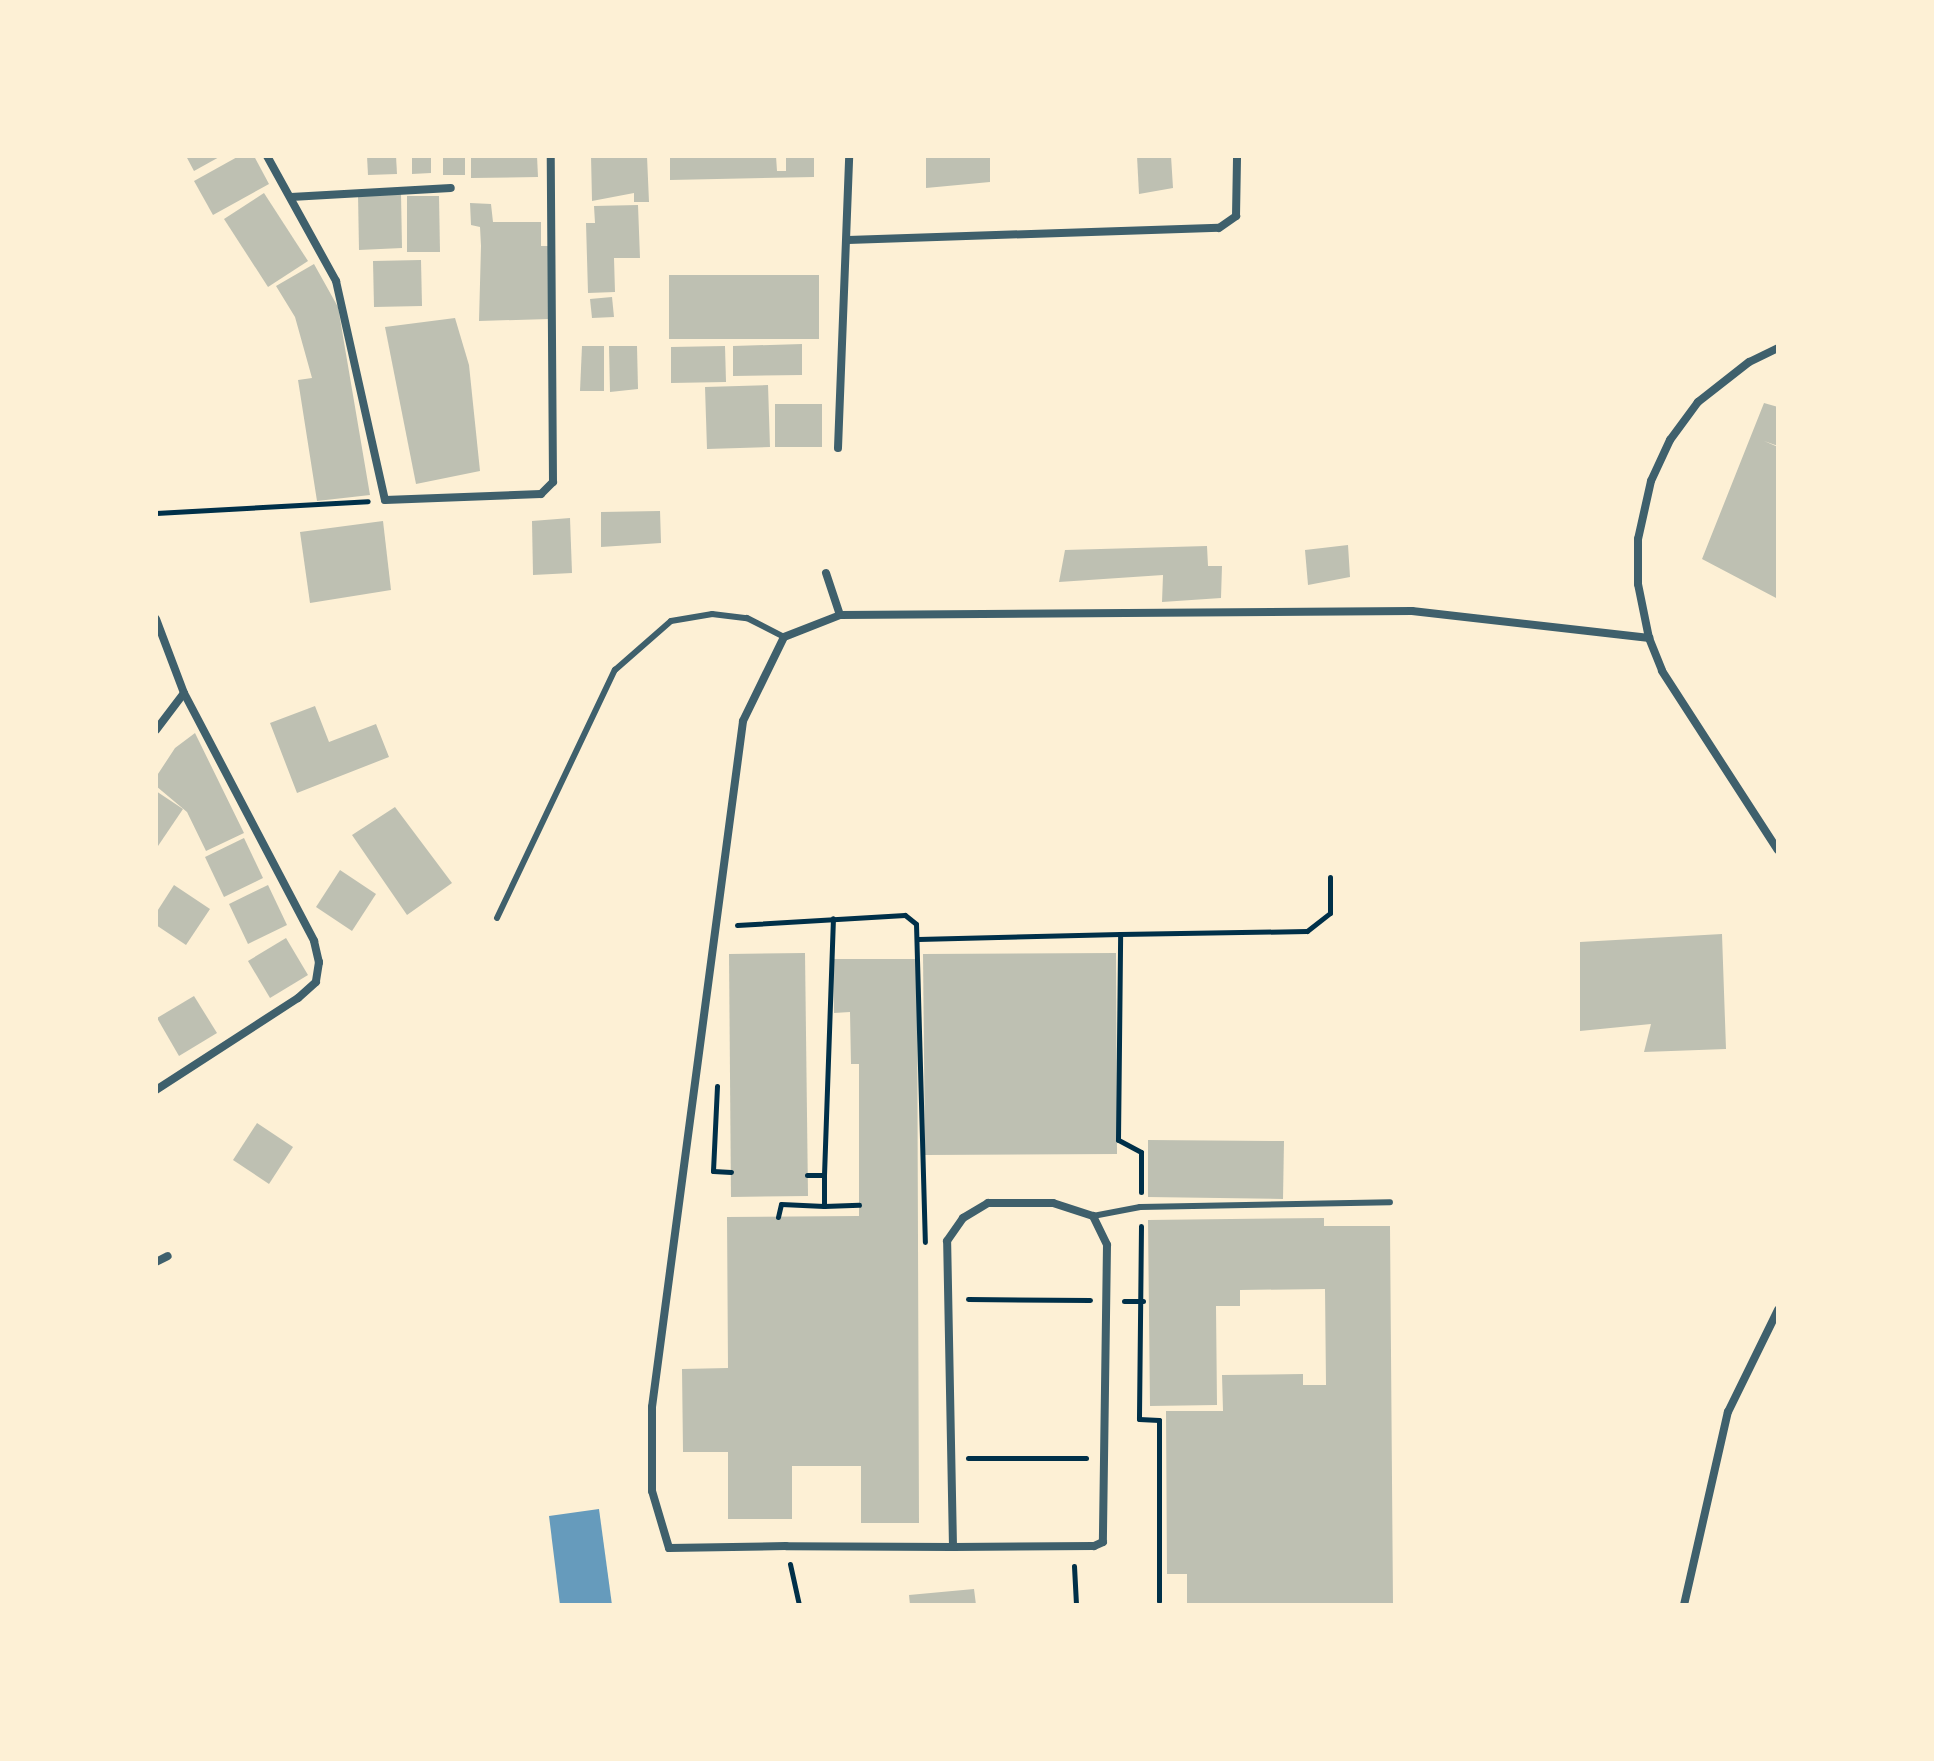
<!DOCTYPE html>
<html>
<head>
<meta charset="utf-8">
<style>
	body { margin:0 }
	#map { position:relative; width:1934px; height:1761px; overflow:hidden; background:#fdf0d5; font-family:Quicksand,sans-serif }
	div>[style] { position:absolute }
	.water>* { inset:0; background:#669bbc }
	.building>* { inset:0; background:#bec0b2 }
	.path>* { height:5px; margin:-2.5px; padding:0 2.5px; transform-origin:2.5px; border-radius:2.5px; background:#003049 }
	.service>* { height:6px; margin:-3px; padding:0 3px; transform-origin:3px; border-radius:3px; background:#3f606c }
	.minor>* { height:8px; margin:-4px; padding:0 4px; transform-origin:4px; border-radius:4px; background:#3f606c }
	span { translate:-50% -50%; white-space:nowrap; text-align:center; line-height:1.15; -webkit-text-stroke:6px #fdf0d5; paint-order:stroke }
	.frame { position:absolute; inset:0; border:158px solid #fdf0d5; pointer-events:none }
</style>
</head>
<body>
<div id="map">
	<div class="water">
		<i style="clip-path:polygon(599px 1509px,612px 1605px,560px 1605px,549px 1516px)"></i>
	</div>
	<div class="building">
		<i style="clip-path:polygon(186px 156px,221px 156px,194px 171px)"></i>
		<i style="clip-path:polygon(239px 156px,254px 156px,269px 184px,213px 215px,194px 181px)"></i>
		<i style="clip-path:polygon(367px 156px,396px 156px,397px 174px,368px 175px)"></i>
		<i style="clip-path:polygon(412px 156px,431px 156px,431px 173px,412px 174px)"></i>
		<i style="clip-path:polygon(443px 156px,465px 156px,465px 175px,443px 175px)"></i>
		<i style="clip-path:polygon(471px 156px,537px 156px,538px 177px,471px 178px)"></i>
		<i style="clip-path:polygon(591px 156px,647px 156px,649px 202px,634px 202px,634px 193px,592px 201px)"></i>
		<i style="clip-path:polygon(670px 156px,776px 156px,777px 171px,786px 171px,786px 156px,814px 156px,814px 177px,670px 180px)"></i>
		<i style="clip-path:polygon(926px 156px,990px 156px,990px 182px,926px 188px)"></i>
		<i style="clip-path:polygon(1137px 156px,1171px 156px,1173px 188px,1139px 194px)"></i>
		<i style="clip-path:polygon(264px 193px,308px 261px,268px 287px,224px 219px)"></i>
		<i style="clip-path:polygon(401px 193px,402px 248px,359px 250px,358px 194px)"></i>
		<i style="clip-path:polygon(407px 196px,439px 196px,440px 252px,407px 252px)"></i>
		<i style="clip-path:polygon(470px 203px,491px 204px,493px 222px,541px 222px,541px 246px,550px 246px,549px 319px,479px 321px,481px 246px,480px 227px,471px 225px)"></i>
		<i style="clip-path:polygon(638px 205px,640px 258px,614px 258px,615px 292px,588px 293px,586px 223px,595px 223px,594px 206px)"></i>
		<i style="clip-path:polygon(421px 260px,422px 306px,374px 307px,373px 261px)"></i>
		<i style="clip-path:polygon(314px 264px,338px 307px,370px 495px,317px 501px,298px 380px,312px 378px,295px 317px,276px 286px)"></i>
		<i style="clip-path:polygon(669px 275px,819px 275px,819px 339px,669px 339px)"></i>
		<i style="clip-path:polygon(612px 297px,614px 317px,592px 318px,590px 299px)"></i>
		<i style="clip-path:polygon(455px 318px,469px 365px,480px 471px,416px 484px,385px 327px)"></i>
		<i style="clip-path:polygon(802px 344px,802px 375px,733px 376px,733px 346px)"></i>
		<i style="clip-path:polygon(582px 346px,604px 346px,604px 391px,580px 391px)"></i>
		<i style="clip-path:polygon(609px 346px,637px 346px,638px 389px,610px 392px)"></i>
		<i style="clip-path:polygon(725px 346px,726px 382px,671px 383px,671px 347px)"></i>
		<i style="clip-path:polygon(768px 385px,770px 447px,707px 449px,705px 387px)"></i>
		<i style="clip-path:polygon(1764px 403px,1778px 407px,1778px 446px,1764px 441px,1778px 447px,1778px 599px,1702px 559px)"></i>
		<i style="clip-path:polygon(775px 404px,822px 404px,822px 447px,775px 447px)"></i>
		<i style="clip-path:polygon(660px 511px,661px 543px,601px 547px,601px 512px)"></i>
		<i style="clip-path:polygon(570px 518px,572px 573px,533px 575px,532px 521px)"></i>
		<i style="clip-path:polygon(383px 521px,391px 590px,310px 603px,300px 532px)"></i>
		<i style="clip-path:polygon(1348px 545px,1350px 577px,1308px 585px,1305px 550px)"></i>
		<i style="clip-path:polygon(1207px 546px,1208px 566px,1222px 566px,1221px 598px,1162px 602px,1163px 575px,1059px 582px,1065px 550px)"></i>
		<i style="clip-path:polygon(315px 706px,329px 742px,376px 724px,389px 757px,297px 793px,270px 723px)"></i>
		<i style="clip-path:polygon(195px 733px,244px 833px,206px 851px,187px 812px,156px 786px,156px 777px,175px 748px)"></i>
		<i style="clip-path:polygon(156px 791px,183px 809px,158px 846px,156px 844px)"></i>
		<i style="clip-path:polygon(395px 807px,452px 883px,407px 915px,352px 835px)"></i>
		<i style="clip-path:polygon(244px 838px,263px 878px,224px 897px,205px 857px)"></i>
		<i style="clip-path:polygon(340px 870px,376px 894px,352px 931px,316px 907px)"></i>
		<i style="clip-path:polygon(174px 885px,210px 909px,186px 945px,156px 925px,156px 913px)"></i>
		<i style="clip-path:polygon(268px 885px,287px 925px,248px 944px,229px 904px)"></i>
		<i style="clip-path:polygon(1722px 934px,1726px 1049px,1644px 1052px,1651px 1024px,1580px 1031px,1580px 942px)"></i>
		<i style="clip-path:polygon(286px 938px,308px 975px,270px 998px,248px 961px)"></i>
		<i style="clip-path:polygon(805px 953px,808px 1196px,731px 1197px,729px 954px)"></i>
		<i style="clip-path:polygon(1116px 953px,1117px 1154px,925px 1155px,923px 954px)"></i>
		<i style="clip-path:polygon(833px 959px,917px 959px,919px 1523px,861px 1523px,861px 1466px,792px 1466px,792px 1519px,728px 1519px,728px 1452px,683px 1452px,682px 1369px,728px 1368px,727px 1217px,859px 1216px,859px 1064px,851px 1064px,850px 1012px,834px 1013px)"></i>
		<i style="clip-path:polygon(194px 996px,217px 1033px,179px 1056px,157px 1018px)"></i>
		<i style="clip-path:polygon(257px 1123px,293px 1147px,269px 1184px,233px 1160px)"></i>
		<i style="clip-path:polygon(1148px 1140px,1284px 1141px,1283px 1199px,1148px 1197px)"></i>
		<i style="clip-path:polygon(1324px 1218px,1324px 1226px,1390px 1226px,1393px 1605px,1187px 1605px,1187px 1574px,1167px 1574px,1166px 1411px,1223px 1411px,1222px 1375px,1303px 1374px,1303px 1385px,1326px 1385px,1325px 1289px,1240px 1290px,1240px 1306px,1216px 1306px,1217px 1405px,1150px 1406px,1148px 1220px)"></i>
		<i style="clip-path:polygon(974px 1589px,976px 1605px,910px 1605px,909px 1595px)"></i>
	</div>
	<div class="path">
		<i style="left:156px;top:513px;width:212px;rotate:-3.2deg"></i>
		<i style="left:737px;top:925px;width:168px;rotate:-3.4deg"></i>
		<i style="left:905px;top:915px;width:14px;rotate:39deg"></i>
		<i style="left:916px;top:924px;width:318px;rotate:88.4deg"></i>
		<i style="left:918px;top:939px;width:202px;rotate:-1.4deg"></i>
		<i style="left:717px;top:1086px;width:85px;rotate:92.7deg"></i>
		<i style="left:713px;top:1171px;width:18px;rotate:3deg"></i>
		<i style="left:807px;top:1175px;width:17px"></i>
		<i style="left:824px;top:1175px;width:257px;rotate:-88deg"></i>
		<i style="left:824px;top:1175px;width:31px;rotate:90deg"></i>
		<i style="left:824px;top:1206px;width:35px;rotate:-2deg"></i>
		<i style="left:1141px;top:1192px;width:40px;rotate:-90deg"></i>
		<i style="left:1141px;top:1152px;width:26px;rotate:-152deg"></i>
		<i style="left:1118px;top:1140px;width:206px;rotate:-89.4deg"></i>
		<i style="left:1120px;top:934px;width:187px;rotate:-0.9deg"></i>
		<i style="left:1307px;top:931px;width:29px;rotate:-38deg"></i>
		<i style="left:1330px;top:913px;width:36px;rotate:-90deg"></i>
		<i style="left:778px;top:1217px;width:13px;rotate:-77deg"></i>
		<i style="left:781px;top:1204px;width:43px;rotate:2.7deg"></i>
		<i style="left:1141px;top:1226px;width:193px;rotate:90.6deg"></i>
		<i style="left:1139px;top:1419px;width:20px;rotate:3deg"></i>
		<i style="left:1159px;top:1420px;width:181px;rotate:90deg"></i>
		<i style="left:968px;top:1299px;width:122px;rotate:0.5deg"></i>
		<i style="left:1124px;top:1301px;width:19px"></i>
		<i style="left:968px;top:1458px;width:118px"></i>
		<i style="left:790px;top:1564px;width:42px;rotate:77.6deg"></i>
		<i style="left:1074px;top:1566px;width:39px;rotate:87deg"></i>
	</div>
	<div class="service">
		<i style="left:497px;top:918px;width:275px;rotate:-64.6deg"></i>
		<i style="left:615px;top:670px;width:74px;rotate:-41.2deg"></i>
		<i style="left:671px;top:621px;width:42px;rotate:-9.7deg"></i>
		<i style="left:712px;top:614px;width:35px;rotate:7deg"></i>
		<i style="left:747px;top:618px;width:42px;rotate:27.2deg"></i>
		<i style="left:1093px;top:1216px;width:48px;rotate:-10.8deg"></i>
		<i style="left:1140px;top:1207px;width:250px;rotate:-1.1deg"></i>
	</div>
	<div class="minor">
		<i style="left:267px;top:156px;width:143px;rotate:61.1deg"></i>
		<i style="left:336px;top:281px;width:224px;rotate:77.4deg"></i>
		<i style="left:385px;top:500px;width:156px;rotate:-2.2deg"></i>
		<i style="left:541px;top:494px;width:17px;rotate:-45deg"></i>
		<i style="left:553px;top:482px;width:326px;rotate:-90.4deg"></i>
		<i style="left:291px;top:197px;width:160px;rotate:-3.2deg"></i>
		<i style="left:848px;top:240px;width:371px;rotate:-1.9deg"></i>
		<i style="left:1219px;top:228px;width:21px;rotate:-35deg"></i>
		<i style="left:1236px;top:216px;width:60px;rotate:-89deg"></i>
		<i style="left:1778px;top:348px;width:32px;rotate:154deg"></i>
		<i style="left:1749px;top:362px;width:65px;rotate:141.9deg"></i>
		<i style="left:1698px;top:402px;width:47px;rotate:126.4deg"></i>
		<i style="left:1670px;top:440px;width:45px;rotate:114.9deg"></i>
		<i style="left:1651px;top:481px;width:59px;rotate:102.6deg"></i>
		<i style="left:1638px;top:539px;width:45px;rotate:90deg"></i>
		<i style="left:1638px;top:584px;width:55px;rotate:78.5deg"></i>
		<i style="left:1649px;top:638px;width:35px;rotate:68deg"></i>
		<i style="left:1662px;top:671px;width:213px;rotate:57.1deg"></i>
		<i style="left:838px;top:448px;width:292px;rotate:-87.8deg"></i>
		<i style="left:826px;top:573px;width:44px;rotate:71.6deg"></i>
		<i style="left:156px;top:619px;width:79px;rotate:69.3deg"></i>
		<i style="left:184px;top:693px;width:280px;rotate:62.3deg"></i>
		<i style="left:314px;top:941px;width:22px;rotate:77deg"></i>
		<i style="left:319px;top:962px;width:20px;rotate:99deg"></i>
		<i style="left:316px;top:982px;width:24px;rotate:138deg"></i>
		<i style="left:298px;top:998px;width:169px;rotate:147.1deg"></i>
		<i style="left:156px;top:730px;width:46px;rotate:-52.9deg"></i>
		<i style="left:156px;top:1262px;width:13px;rotate:-27deg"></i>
		<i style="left:953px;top:1547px;width:306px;rotate:-91.1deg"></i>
		<i style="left:947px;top:1241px;width:28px;rotate:-55deg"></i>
		<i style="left:963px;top:1218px;width:29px;rotate:-31deg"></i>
		<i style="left:988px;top:1203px;width:65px"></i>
		<i style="left:1053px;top:1203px;width:42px;rotate:18deg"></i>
		<i style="left:1093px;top:1216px;width:32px;rotate:64deg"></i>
		<i style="left:1107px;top:1245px;width:297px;rotate:90.8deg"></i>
		<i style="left:1103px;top:1542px;width:10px;rotate:156deg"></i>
		<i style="left:1094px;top:1546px;width:141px;rotate:179.6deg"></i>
		<i style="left:953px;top:1547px;width:167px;rotate:-179.7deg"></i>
		<i style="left:786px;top:1546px;width:117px;rotate:179deg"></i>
		<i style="left:669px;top:1548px;width:59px;rotate:-106.6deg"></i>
		<i style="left:652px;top:1491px;width:84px;rotate:-90deg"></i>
		<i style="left:652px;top:1407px;width:692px;rotate:-82.44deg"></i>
		<i style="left:743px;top:721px;width:93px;rotate:-64deg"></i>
		<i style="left:784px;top:637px;width:60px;rotate:-21.4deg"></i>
		<i style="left:840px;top:615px;width:572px;rotate:-0.4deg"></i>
		<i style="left:1412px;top:611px;width:239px;rotate:6.5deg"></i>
		<i style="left:1684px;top:1605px;width:198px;rotate:-77.2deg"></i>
		<i style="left:1728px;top:1412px;width:114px;rotate:-63.9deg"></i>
	</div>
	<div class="frame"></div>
</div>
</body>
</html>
